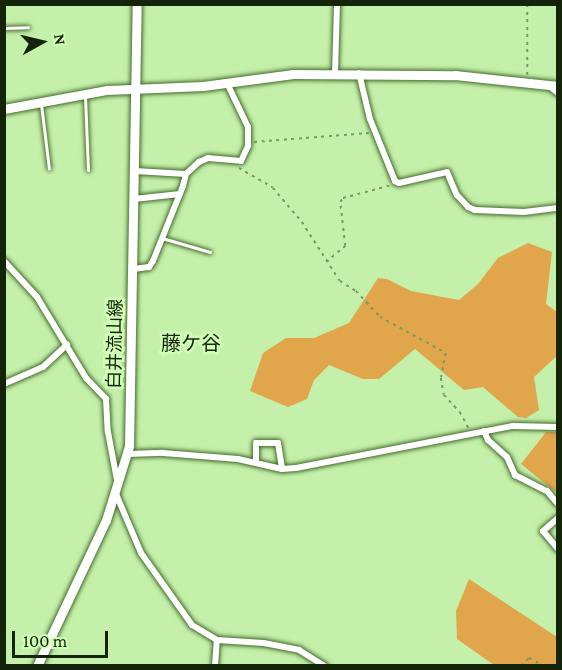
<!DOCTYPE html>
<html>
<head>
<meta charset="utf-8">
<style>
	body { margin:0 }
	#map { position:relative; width:562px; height:670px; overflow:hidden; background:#c4f0aa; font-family:"Crimson Pro","Noto Sans JP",serif }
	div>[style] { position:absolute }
	.forest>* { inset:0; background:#e1a54c }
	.path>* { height:1.5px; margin-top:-0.75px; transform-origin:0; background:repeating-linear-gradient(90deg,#789865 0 3px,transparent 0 7.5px) }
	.roads { filter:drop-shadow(0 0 2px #466c2c) drop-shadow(0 0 2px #466c2c) }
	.lane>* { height:3px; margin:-1.5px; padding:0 1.5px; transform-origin:1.5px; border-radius:1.5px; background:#fff }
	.street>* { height:6px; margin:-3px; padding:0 3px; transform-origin:3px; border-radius:3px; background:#fff }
	.secondary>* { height:9px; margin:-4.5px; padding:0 4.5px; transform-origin:4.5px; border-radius:4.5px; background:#fff }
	span { translate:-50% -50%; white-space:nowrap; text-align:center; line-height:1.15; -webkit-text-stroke:5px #d1feb7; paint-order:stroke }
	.street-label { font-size:18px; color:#132409 }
	.neighbourhood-label { font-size:20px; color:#132409 }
	.frame { position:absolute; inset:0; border:6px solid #132409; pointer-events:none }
	.north { position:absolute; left:12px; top:12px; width:60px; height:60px; -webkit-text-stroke:4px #d1feb7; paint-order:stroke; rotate:82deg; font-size:16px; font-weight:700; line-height:24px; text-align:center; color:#132409 }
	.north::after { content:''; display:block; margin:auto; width:21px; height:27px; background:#132409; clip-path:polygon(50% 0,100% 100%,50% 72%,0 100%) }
	.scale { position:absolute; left:12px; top:631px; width:96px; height:27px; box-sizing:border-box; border:3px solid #132409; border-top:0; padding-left:8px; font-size:18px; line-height:21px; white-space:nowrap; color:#132409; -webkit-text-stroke:4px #d1feb7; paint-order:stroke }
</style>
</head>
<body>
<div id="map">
	<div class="forest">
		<i style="clip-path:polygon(528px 243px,552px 252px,546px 304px,557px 312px,558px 355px,534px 377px,539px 410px,526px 418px,518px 417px,483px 387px,464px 390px,415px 349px,379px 379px,363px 379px,329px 365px,314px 380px,307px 399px,288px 407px,250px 391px,263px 353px,286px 338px,314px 338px,349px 323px,378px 278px,387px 279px,411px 291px,459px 300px,478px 284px,498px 258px)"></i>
		<i style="clip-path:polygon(546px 432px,557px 432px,557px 493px,521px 464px)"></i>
		<i style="clip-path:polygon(469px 579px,557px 637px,557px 665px,494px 665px,457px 639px,456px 611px)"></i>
	</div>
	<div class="path">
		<i style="left:527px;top:75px;width:71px;rotate:-90deg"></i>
		<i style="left:254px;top:142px;width:115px;rotate:-4.5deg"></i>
		<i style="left:239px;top:168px;width:39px;rotate:30deg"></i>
		<i style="left:273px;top:188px;width:45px;rotate:49.5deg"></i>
		<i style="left:302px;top:222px;width:70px;rotate:57.2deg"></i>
		<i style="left:340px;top:281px;width:19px;rotate:32deg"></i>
		<i style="left:356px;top:291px;width:35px;rotate:47deg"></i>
		<i style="left:380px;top:317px;width:75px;rotate:28.6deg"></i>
		<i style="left:446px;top:353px;width:25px;rotate:101deg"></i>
		<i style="left:441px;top:378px;width:17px;rotate:80deg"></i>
		<i style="left:444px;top:395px;width:23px;rotate:47deg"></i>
		<i style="left:460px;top:412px;width:19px;rotate:62deg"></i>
		<i style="left:326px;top:262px;width:25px;rotate:-40deg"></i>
		<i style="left:345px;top:246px;width:44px;rotate:-96.5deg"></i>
		<i style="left:340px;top:202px;width:5px;rotate:-53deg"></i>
		<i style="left:343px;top:198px;width:51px;rotate:-14.9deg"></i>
		<i style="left:521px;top:666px;width:11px;rotate:-45deg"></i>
		<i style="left:529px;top:658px;width:17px;rotate:28deg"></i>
	</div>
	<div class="roads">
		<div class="lane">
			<i style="left:4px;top:28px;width:24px;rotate:-2deg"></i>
			<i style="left:85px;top:96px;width:74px;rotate:87.7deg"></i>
			<i style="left:41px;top:104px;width:65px;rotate:83deg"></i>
			<i style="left:162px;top:238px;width:50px;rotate:16.3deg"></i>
		</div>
		<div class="street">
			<i style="left:335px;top:73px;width:69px;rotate:-88.3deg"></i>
			<i style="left:359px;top:73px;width:47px;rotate:76.6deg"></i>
			<i style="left:370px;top:119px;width:67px;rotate:68deg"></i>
			<i style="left:395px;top:181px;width:4px;rotate:27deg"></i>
			<i style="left:399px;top:183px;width:49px;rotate:-12.9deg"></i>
			<i style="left:447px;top:172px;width:25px;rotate:67deg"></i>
			<i style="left:457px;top:195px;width:16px;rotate:47deg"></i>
			<i style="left:468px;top:207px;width:8px;rotate:23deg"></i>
			<i style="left:475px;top:210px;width:49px;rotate:2.3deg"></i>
			<i style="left:524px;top:212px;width:34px;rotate:-7deg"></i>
			<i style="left:548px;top:85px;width:13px;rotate:39deg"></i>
			<i style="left:135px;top:171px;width:51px;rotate:3.4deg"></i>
			<i style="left:134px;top:199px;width:46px;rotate:-6.2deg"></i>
			<i style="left:4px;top:261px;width:49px;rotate:47.5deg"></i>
			<i style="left:37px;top:297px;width:95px;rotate:58.8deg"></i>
			<i style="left:86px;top:378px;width:29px;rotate:46deg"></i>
			<i style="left:106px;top:399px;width:33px;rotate:87deg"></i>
			<i style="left:108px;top:432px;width:49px;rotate:79.4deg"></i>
			<i style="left:133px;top:269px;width:16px;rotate:-7deg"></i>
			<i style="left:149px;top:267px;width:7px;rotate:-56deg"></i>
			<i style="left:153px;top:261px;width:81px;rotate:-68.2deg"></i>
			<i style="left:183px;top:186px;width:12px;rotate:-76deg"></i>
			<i style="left:186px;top:174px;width:18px;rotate:-43deg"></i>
			<i style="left:199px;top:162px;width:10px;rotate:-24deg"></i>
			<i style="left:208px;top:158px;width:33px;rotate:5deg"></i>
			<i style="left:241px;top:161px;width:17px;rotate:-65deg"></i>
			<i style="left:248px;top:146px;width:19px;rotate:-90deg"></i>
			<i style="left:248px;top:127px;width:49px;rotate:-115.5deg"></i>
			<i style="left:4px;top:384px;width:43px;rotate:-23.6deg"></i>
			<i style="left:43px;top:367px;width:33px;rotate:-43deg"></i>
			<i style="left:484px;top:431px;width:10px;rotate:66deg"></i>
			<i style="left:488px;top:440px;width:25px;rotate:42deg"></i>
			<i style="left:507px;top:457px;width:20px;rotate:66deg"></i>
			<i style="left:515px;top:475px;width:36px;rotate:27deg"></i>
			<i style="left:547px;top:491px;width:17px;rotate:50deg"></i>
			<i style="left:128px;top:454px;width:35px;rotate:-2deg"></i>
			<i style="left:163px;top:453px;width:75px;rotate:4.6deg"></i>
			<i style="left:238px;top:459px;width:45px;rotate:12.8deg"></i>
			<i style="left:282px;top:469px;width:14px;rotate:-4deg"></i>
			<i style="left:296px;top:468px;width:221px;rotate:-11deg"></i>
			<i style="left:513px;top:426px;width:45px;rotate:1.3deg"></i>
			<i style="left:256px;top:462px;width:19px;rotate:-90deg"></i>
			<i style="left:256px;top:443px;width:22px"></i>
			<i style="left:278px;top:443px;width:26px;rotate:81deg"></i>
			<i style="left:116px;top:494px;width:64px;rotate:67deg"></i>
			<i style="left:141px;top:553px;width:88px;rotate:54.7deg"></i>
			<i style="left:192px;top:625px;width:29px;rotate:31deg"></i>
			<i style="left:217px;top:640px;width:47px;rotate:3.7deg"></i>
			<i style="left:264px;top:643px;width:36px;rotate:11deg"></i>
			<i style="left:299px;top:650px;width:31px;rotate:32deg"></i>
			<i style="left:558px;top:518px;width:20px;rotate:139deg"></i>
			<i style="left:543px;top:531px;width:23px;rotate:50deg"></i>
			<i style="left:215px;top:666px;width:26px;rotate:-86deg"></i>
		</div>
		<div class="secondary">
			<i style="left:4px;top:109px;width:105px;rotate:-10.5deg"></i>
			<i style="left:107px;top:90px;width:96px;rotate:-2.4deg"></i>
			<i style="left:203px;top:86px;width:91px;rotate:-7.6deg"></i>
			<i style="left:293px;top:74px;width:162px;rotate:0.4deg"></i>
			<i style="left:455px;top:75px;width:104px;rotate:6.1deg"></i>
			<i style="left:37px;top:666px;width:161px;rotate:-64.7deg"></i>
			<i style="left:106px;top:520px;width:77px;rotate:-72.7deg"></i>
			<i style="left:129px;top:446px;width:442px;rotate:-89deg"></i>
		</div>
	</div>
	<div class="street-label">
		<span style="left:115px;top:344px;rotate:-89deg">白井流山線</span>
	</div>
	<div class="neighbourhood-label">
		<span style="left:191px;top:343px">藤ケ谷</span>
	</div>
	<div class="frame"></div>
	<div class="north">N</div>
	<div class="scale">100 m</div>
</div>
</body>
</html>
